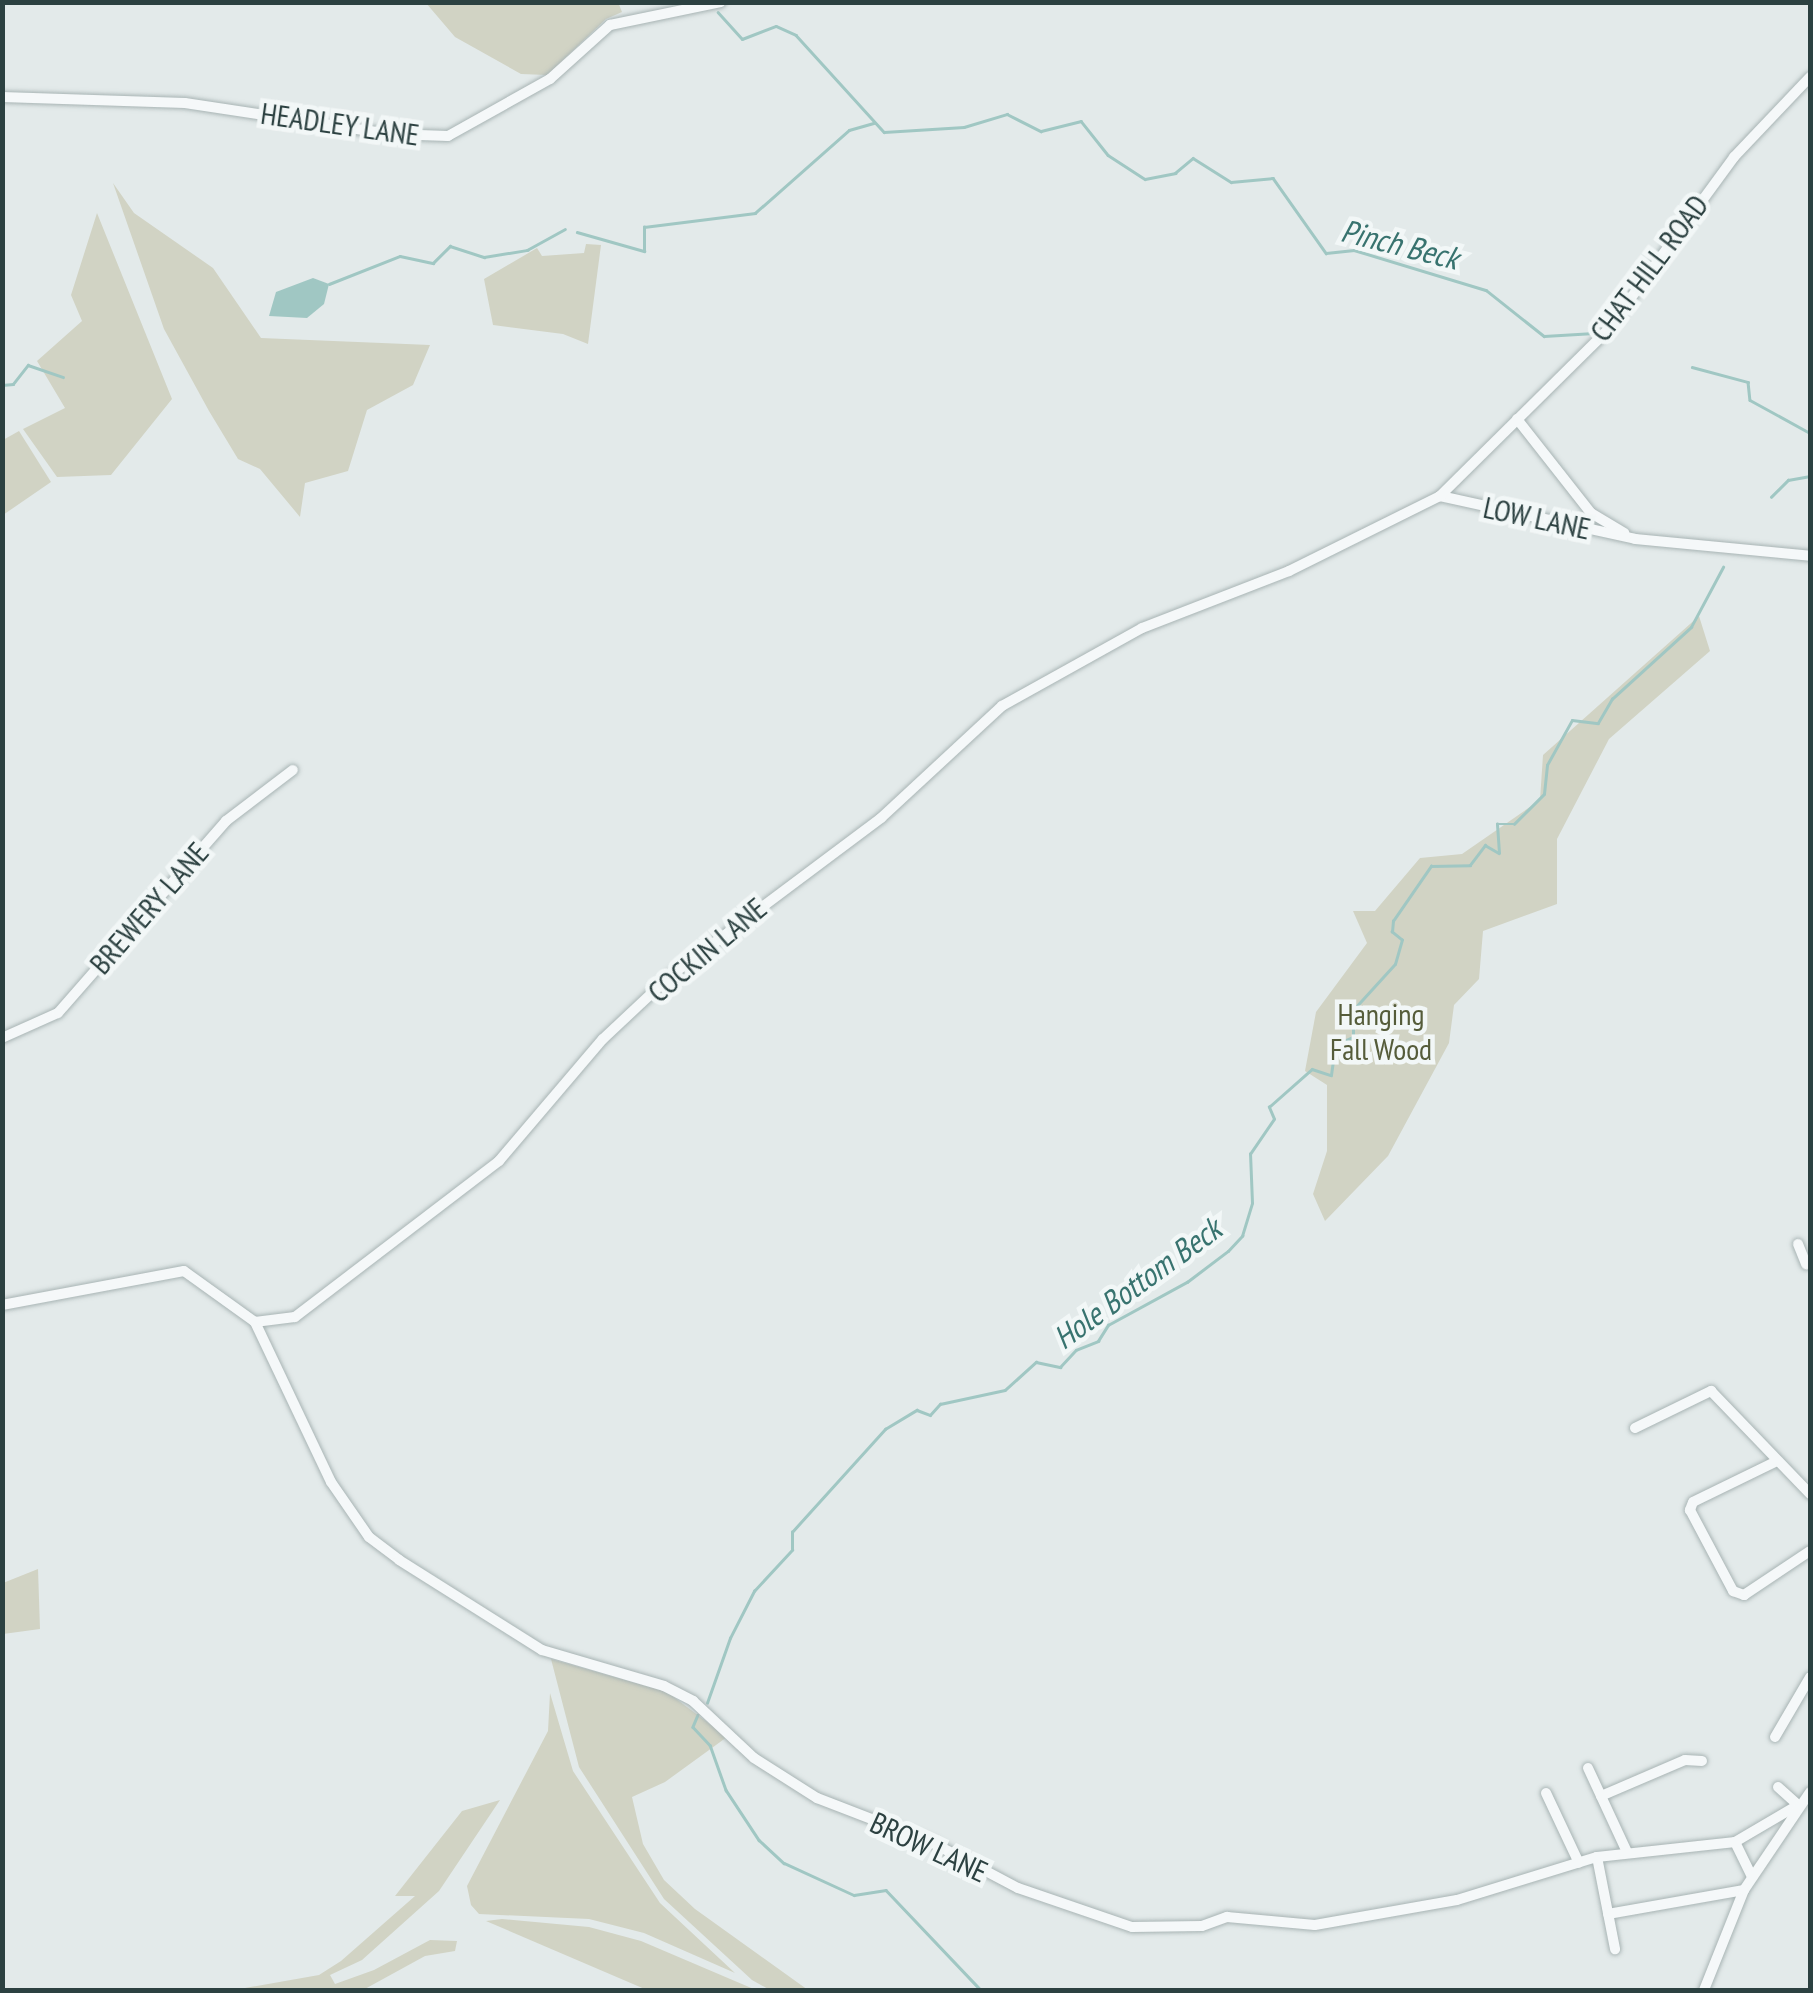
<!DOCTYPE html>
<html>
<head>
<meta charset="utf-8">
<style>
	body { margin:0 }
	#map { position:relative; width:1813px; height:1993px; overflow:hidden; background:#e3eaea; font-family:"PT Sans Narrow",sans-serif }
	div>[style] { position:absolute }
	.green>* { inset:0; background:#d1d3c4 }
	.water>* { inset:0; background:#a0c7c3 }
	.stream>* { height:2.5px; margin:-1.25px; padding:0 1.25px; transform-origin:1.25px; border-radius:1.25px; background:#a0c7c3 }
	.roads { filter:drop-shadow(0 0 2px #a8b4b4) drop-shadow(0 0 2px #a8b4b4) }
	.minor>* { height:10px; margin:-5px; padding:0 5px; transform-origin:5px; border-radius:5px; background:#f5f8f9 }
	span { translate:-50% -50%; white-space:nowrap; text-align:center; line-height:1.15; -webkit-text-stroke:9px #f2f7f7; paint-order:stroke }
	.street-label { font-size:30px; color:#2c4141 }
	.park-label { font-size:30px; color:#555c3a }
	.water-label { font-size:32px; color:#38736f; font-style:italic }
	.frame { position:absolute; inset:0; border:5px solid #2c4141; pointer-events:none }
</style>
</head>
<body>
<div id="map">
	<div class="green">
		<i style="clip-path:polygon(618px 2px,622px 12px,606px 19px,547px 75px,521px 74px,455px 37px,426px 3px)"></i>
		<i style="clip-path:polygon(113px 183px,134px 213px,213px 268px,261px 338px,430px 345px,413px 385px,367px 410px,348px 471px,305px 483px,300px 517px,260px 469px,238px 459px,209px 411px,164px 329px)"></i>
		<i style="clip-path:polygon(97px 213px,172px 399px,111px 475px,57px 477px,23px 429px,65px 408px,37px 361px,82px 321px,71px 295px)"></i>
		<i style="clip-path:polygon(586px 244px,601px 245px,588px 344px,563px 334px,493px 325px,484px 279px,537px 248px,542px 256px,584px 253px)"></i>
		<i style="clip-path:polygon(19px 431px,51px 482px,3px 515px,3px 440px)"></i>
		<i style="clip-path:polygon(1699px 616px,1710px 651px,1609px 739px,1557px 839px,1557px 904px,1483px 931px,1479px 979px,1454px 1005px,1449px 1043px,1388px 1156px,1325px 1221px,1313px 1194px,1327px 1151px,1327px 1085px,1305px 1071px,1316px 1012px,1367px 943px,1353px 911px,1375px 911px,1420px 858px,1462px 854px,1540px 800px,1543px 755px)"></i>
		<i style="clip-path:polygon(38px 1569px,40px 1629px,3px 1634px,3px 1583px)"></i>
		<i style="clip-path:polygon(551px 1659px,667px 1692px,727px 1737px,665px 1782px,632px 1797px,643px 1844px,664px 1880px,695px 1909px,808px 1990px,770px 1990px,752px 1980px,664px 1899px,579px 1767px)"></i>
		<i style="clip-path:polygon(550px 1693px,573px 1771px,660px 1903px,735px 1973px,644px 1933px,589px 1919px,479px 1914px,471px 1905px,467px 1886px,548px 1731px)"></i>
		<i style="clip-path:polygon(500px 1800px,439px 1891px,362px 1960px,330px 1975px,335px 1984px,374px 1970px,430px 1940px,457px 1941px,455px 1951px,425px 1956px,363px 1990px,234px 1990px,319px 1975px,341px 1961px,415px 1896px,395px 1896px,462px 1811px)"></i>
		<i style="clip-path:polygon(502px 1919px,589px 1927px,641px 1941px,756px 1990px,647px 1990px,486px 1921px)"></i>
	</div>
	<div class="water">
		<i style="clip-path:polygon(313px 278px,329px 284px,324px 304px,307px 318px,269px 316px,276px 292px)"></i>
	</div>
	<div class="stream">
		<i style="left:644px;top:2px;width:36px"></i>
		<i style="left:718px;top:12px;width:36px;rotate:48deg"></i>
		<i style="left:742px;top:39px;width:36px;rotate:-21deg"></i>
		<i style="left:776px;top:26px;width:22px;rotate:24deg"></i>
		<i style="left:796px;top:35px;width:131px;rotate:47.8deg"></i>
		<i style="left:884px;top:132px;width:80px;rotate:-3.6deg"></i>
		<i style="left:964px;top:127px;width:45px;rotate:-16.8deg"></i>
		<i style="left:1007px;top:114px;width:38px;rotate:27deg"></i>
		<i style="left:1041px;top:131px;width:41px;rotate:-14deg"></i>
		<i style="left:1081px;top:121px;width:43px;rotate:51.5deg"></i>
		<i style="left:1108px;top:155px;width:44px;rotate:33deg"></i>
		<i style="left:1145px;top:179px;width:31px;rotate:-11deg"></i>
		<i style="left:1175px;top:173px;width:23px;rotate:-40deg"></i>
		<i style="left:1193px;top:158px;width:45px;rotate:32.3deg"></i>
		<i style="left:1231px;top:182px;width:42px;rotate:-5.4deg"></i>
		<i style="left:1273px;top:178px;width:92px;rotate:54.8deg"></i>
		<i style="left:1326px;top:253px;width:28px;rotate:-6deg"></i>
		<i style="left:1354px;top:250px;width:138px;rotate:16.9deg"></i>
		<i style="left:1486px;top:290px;width:74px;rotate:38.4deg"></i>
		<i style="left:1544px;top:336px;width:50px;rotate:-3.4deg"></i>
		<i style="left:577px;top:232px;width:70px;rotate:15.8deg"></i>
		<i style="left:644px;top:251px;width:24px;rotate:-90deg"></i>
		<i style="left:644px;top:227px;width:112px;rotate:-7.2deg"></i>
		<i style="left:755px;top:213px;width:125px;rotate:-41.4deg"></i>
		<i style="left:849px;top:130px;width:26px;rotate:-16deg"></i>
		<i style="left:329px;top:284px;width:76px;rotate:-21.5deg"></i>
		<i style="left:400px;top:256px;width:34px;rotate:12deg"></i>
		<i style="left:433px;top:263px;width:24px;rotate:-45deg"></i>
		<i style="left:450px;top:246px;width:36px;rotate:18deg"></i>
		<i style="left:484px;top:257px;width:44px;rotate:-9.2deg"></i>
		<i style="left:527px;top:250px;width:43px;rotate:-28.9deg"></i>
		<i style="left:1692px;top:367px;width:58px;rotate:15deg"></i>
		<i style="left:1748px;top:382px;width:18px;rotate:84deg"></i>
		<i style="left:1750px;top:400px;width:68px;rotate:28.8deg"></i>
		<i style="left:2px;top:385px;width:11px;rotate:-5deg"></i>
		<i style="left:13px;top:384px;width:24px;rotate:-52deg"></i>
		<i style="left:28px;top:365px;width:37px;rotate:19deg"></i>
		<i style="left:1771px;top:497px;width:24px;rotate:-45deg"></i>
		<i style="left:1788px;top:480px;width:22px;rotate:-10deg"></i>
		<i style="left:707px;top:1703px;width:69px;rotate:-70.5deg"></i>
		<i style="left:730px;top:1638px;width:53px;rotate:-62.9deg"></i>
		<i style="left:754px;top:1591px;width:56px;rotate:-47.2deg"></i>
		<i style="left:792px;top:1550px;width:18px;rotate:-90deg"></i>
		<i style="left:792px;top:1532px;width:139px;rotate:-47.9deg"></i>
		<i style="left:885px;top:1429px;width:37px;rotate:-31deg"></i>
		<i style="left:917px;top:1410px;width:14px;rotate:21deg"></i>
		<i style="left:930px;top:1415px;width:15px;rotate:-48deg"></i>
		<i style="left:940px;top:1404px;width:66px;rotate:-12.2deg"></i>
		<i style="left:1005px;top:1390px;width:42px;rotate:-42.1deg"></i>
		<i style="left:1036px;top:1362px;width:25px;rotate:12deg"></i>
		<i style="left:1060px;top:1367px;width:23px;rotate:-47deg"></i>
		<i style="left:1076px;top:1350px;width:24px;rotate:-22deg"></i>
		<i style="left:1098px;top:1341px;width:19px;rotate:-58deg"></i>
		<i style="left:1108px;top:1325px;width:90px;rotate:-28.6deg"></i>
		<i style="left:1187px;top:1282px;width:51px;rotate:-37.1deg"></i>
		<i style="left:1228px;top:1251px;width:21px;rotate:-47deg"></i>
		<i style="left:1242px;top:1236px;width:34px;rotate:-73deg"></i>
		<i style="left:1252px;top:1203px;width:49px;rotate:-92.3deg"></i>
		<i style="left:1250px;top:1154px;width:42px;rotate:-55.6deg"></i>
		<i style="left:1274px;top:1119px;width:13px;rotate:-113deg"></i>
		<i style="left:1269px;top:1107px;width:57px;rotate:-41.5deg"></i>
		<i style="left:1312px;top:1069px;width:20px;rotate:18deg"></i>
		<i style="left:1331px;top:1075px;width:30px;rotate:-82deg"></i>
		<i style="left:1335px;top:1045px;width:20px;rotate:-24deg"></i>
		<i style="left:1353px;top:1037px;width:27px;rotate:-90deg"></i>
		<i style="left:1353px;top:1010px;width:62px;rotate:-47.6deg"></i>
		<i style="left:1395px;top:964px;width:25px;rotate:-74deg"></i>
		<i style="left:1402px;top:940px;width:13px;rotate:-141deg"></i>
		<i style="left:1392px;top:932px;width:11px;rotate:-85deg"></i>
		<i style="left:1393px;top:921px;width:67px;rotate:-55.4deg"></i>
		<i style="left:1431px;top:866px;width:39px;rotate:-1deg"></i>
		<i style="left:1470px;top:865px;width:25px;rotate:-53deg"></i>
		<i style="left:1485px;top:845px;width:16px;rotate:30deg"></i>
		<i style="left:1499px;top:853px;width:29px;rotate:-94deg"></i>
		<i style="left:1497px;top:824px;width:17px"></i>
		<i style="left:1514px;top:824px;width:42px;rotate:-45deg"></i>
		<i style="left:1544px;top:794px;width:29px;rotate:-84deg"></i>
		<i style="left:1547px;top:765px;width:51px;rotate:-60.9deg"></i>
		<i style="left:1572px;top:720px;width:26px;rotate:7deg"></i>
		<i style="left:1598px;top:723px;width:28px;rotate:-60deg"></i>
		<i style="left:1612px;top:699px;width:107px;rotate:-42.3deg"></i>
		<i style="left:1691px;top:627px;width:68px;rotate:-61.9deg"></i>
		<i style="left:698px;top:1715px;width:13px;rotate:113deg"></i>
		<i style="left:693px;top:1727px;width:25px;rotate:47deg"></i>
		<i style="left:710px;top:1745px;width:48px;rotate:70.4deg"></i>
		<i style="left:726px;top:1790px;width:60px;rotate:56.6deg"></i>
		<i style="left:759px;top:1840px;width:34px;rotate:43deg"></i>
		<i style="left:784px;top:1863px;width:77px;rotate:24.6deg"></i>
		<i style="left:854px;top:1895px;width:32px;rotate:-9deg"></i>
		<i style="left:886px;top:1890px;width:138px;rotate:46.5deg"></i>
	</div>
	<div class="roads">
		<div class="minor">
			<i style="left:2px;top:97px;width:183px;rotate:1.9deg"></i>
			<i style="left:185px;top:103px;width:207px;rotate:8.6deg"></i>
			<i style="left:390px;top:134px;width:58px;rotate:2deg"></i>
			<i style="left:448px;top:136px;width:117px;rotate:-29.2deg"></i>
			<i style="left:550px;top:79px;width:81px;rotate:-42deg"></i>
			<i style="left:610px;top:25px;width:113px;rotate:-11.7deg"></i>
			<i style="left:1517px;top:419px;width:120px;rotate:51.8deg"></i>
			<i style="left:1591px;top:513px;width:39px;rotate:31deg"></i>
			<i style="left:1440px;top:496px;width:200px;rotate:12.4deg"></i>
			<i style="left:1635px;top:539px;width:176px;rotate:5.5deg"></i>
			<i style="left:2px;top:1038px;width:61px;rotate:-24.1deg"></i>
			<i style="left:58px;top:1013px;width:255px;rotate:-48.8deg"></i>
			<i style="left:226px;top:821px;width:84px;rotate:-37.3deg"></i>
			<i style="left:1798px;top:1244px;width:22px;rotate:68deg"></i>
			<i style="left:2px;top:1305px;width:185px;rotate:-10.6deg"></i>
			<i style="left:184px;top:1271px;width:87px;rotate:35.7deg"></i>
			<i style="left:255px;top:1322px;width:40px;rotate:-7.1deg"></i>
			<i style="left:295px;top:1317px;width:257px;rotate:-37.4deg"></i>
			<i style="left:499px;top:1161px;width:160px;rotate:-49.6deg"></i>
			<i style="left:603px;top:1039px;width:92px;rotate:-43.2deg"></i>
			<i style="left:670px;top:976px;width:264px;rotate:-36.8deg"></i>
			<i style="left:881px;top:818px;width:165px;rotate:-42.8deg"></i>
			<i style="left:1002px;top:706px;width:160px;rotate:-29.1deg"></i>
			<i style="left:1142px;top:628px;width:158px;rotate:-21.2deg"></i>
			<i style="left:1289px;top:571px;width:169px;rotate:-26.4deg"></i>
			<i style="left:1440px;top:496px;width:233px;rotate:-44.7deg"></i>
			<i style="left:1606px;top:332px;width:217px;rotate:-53.8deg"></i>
			<i style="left:1734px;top:157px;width:110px;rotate:-46.5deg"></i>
			<i style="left:255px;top:1322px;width:177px;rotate:64.6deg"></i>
			<i style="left:331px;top:1482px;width:67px;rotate:55.4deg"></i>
			<i style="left:369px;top:1537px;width:38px;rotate:37deg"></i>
			<i style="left:399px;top:1560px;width:169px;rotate:32.2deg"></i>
			<i style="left:542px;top:1650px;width:127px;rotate:16.4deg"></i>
			<i style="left:664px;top:1686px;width:33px;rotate:27deg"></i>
			<i style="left:693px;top:1701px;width:83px;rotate:43.1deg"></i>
			<i style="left:754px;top:1758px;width:75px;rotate:32.4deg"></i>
			<i style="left:817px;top:1798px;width:122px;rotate:21.1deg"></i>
			<i style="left:931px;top:1842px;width:98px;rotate:27.9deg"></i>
			<i style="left:1018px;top:1888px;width:120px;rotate:18.9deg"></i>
			<i style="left:1132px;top:1927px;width:70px;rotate:-0.8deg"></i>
			<i style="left:1202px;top:1926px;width:27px;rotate:-20deg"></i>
			<i style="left:1227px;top:1917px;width:88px;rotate:5.2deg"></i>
			<i style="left:1315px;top:1925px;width:144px;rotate:-10deg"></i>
			<i style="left:1457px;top:1900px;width:146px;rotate:-17.1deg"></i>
			<i style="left:1597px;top:1857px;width:139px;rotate:-6.2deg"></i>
			<i style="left:1735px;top:1842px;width:73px;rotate:-30.4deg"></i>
			<i style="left:1635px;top:1428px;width:85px;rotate:-26deg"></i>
			<i style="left:1711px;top:1391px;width:143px;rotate:46.1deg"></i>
			<i style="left:1777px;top:1461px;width:93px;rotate:154deg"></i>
			<i style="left:1693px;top:1502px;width:9px;rotate:111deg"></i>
			<i style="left:1690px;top:1510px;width:92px;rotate:62deg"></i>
			<i style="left:1733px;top:1591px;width:12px;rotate:20deg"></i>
			<i style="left:1744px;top:1595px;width:79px;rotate:-33.7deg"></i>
			<i style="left:1775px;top:1737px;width:69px;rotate:-59.7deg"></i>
			<i style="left:1588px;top:1768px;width:93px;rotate:65.1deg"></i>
			<i style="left:1778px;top:1787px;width:27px;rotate:42deg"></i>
			<i style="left:1546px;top:1793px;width:77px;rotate:64.8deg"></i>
			<i style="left:1601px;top:1796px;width:91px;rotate:-23.2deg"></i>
			<i style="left:1685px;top:1760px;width:17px;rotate:3deg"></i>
			<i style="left:1735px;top:1842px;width:39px;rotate:64deg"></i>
			<i style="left:1597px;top:1857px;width:94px;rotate:78.9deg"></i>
			<i style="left:1608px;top:1914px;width:138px;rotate:-10deg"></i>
			<i style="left:1704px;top:1990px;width:108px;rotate:-68.2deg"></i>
			<i style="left:1744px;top:1890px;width:118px;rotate:-56deg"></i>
		</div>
	</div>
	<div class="street-label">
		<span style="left:340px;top:124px;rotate:8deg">HEADLEY LANE</span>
		<span style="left:1649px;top:268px;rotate:-53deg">CHAT HILL ROAD</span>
		<span style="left:1537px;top:518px;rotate:12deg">LOW LANE</span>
		<span style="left:149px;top:908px;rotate:-49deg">BREWERY LANE</span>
		<span style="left:707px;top:950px;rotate:-40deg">COCKIN LANE</span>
		<span style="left:929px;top:1847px;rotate:25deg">BROW LANE</span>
	</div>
	<div class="park-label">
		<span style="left:1381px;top:1031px">Hanging<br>Fall Wood</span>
	</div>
	<div class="water-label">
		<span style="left:1400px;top:244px;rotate:14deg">Pinch Beck</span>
		<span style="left:1137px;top:1283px;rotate:-36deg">Hole Bottom Beck</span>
	</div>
	<div class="frame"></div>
</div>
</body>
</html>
